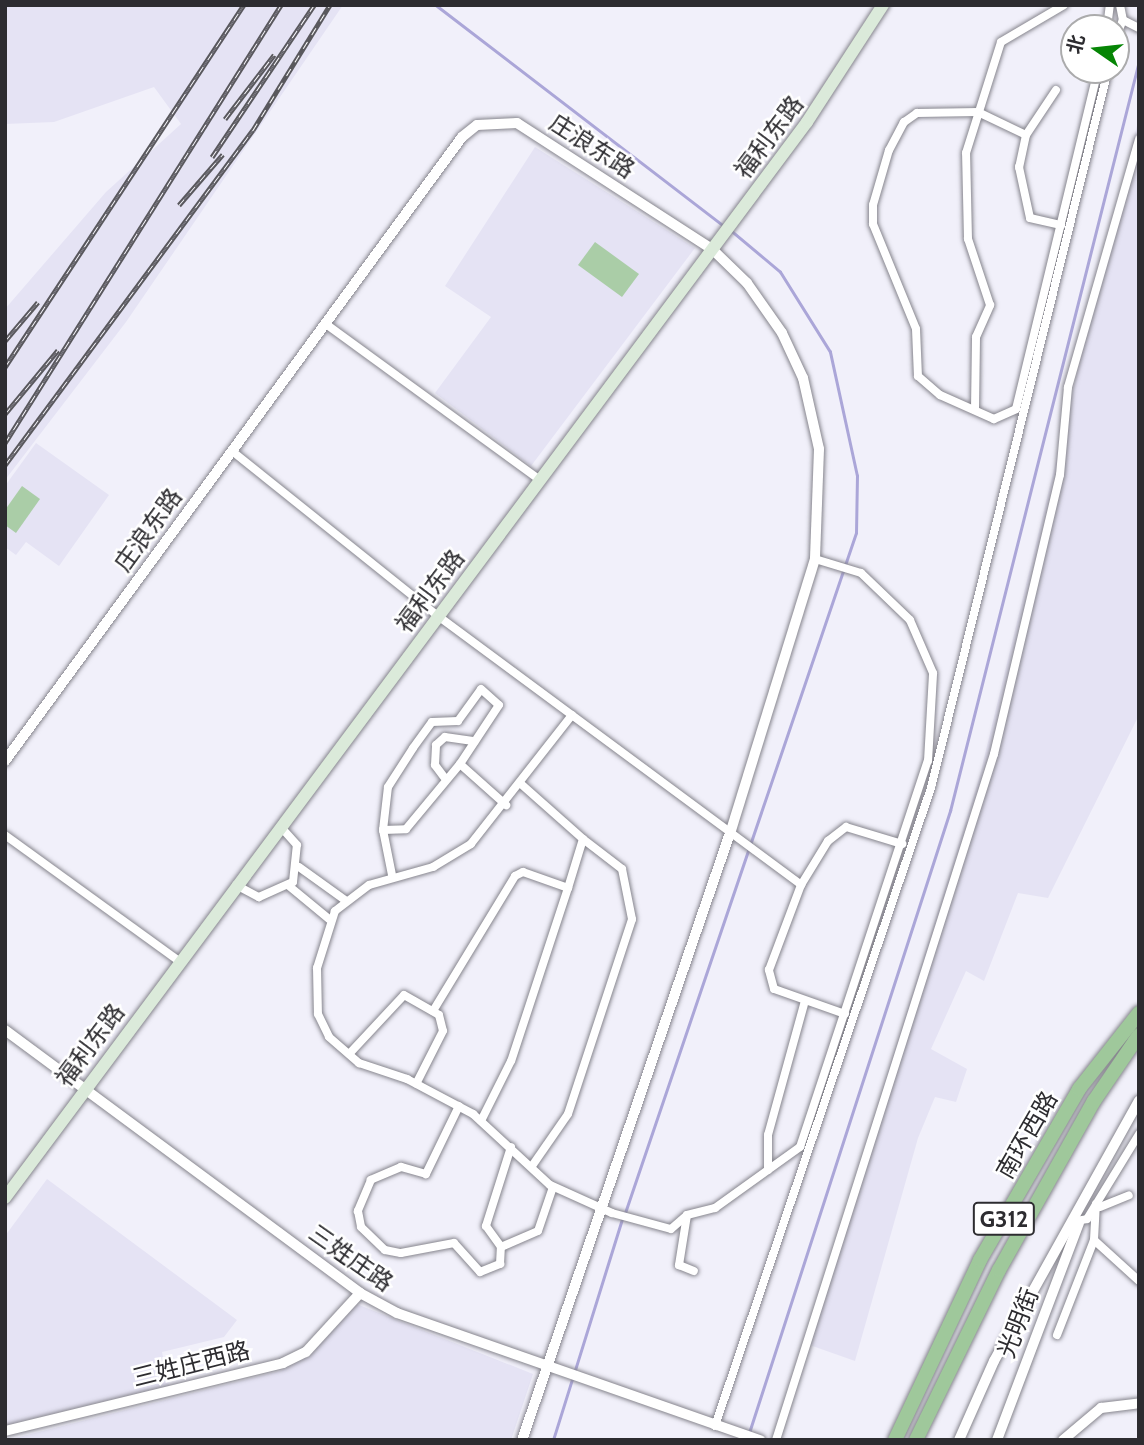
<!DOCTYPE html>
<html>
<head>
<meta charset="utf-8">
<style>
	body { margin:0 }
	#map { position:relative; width:1144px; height:1445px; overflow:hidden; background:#f1f0fa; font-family:Cabin,"Noto Sans SC",sans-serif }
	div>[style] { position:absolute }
	.built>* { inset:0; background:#e5e3f4 }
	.green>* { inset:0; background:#aacda7 }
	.stream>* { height:2.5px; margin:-1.25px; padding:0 1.25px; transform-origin:1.25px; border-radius:1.25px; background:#aba6d8 }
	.roads { filter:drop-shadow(0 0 2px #86858d) drop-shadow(0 0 2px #86858d) }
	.minor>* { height:8px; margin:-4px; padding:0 4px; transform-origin:4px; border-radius:4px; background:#fff }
	.tertiary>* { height:10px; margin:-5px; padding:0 5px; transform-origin:5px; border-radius:5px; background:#fff }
	.secondary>* { height:12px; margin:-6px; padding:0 6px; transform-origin:6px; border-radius:6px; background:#dbeada }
	.trunk>* { height:14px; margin:-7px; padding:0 7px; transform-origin:7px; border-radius:7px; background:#9fc89b }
	.rail>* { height:5px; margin-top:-2.5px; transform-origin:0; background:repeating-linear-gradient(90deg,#fff 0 8px,#59585d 0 16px); box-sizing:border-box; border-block:2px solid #59585d }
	span { translate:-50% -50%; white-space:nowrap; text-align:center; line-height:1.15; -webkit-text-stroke:5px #fff; paint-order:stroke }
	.shield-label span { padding:2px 5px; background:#fff; border:2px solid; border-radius:5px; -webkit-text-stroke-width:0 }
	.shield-label { font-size:23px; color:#2d2c30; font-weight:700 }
	.street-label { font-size:24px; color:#2d2c30 }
	.frame { position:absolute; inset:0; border:7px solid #2d2c30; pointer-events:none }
	.north { position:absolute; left:1060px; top:14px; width:70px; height:70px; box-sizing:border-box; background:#fff; border:2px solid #ababac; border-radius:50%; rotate:284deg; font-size:19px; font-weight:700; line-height:28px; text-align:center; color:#2d2c30 }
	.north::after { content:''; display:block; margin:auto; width:24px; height:32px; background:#068505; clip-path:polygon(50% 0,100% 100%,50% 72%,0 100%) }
</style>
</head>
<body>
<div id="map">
	<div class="built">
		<i style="clip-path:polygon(5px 5px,343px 5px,126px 322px,5px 480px,5px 309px,106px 192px,181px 124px,154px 87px,54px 122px,5px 124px)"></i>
		<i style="clip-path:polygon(1139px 117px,1139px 715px,1048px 898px,1018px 893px,984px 981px,966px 971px,931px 1049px,967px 1069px,956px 1102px,935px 1097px,918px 1138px,855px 1361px,804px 1343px,980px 775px)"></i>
		<i style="clip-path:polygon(535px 147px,695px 248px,531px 466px,435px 393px,491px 317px,445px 286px)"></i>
		<i style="clip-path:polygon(36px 443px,109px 495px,59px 566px,26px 542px,16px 555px,5px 547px,5px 486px)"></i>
		<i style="clip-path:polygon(47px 1179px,237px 1320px,224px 1337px,162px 1352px,169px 1386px,6px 1425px,5px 1236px)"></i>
		<i style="clip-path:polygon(354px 1303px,533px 1374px,511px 1440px,7px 1440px,280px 1371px,302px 1360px)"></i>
	</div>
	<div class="green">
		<i style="clip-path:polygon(595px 242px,639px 274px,622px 297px,578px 265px)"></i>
		<i style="clip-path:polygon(22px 486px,40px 499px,16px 533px,5px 525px,5px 510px)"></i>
	</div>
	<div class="stream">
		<i style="left:436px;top:5px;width:362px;rotate:37.5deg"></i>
		<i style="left:625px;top:1213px;width:718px;rotate:-71.24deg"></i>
		<i style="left:856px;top:533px;width:57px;rotate:-89deg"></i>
		<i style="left:857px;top:476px;width:127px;rotate:-102.3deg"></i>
		<i style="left:830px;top:352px;width:94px;rotate:-122deg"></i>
		<i style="left:780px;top:272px;width:64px;rotate:-140.1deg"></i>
		<i style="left:575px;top:1370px;width:158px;rotate:-72.7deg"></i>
		<i style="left:749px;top:1433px;width:654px;rotate:-72.09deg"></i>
		<i style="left:950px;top:811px;width:773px;rotate:-75.86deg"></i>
		<i style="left:553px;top:1440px;width:67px;rotate:-72.6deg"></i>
	</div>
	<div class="roads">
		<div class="minor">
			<i style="left:1120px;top:5px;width:15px;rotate:79deg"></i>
			<i style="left:1123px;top:20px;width:18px;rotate:27deg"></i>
			<i style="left:1107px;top:28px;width:23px;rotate:-83deg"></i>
			<i style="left:1116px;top:37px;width:18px;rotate:-68deg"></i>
			<i style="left:1056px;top:90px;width:54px;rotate:123.7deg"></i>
			<i style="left:1026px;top:135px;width:33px;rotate:102deg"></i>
			<i style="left:1019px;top:167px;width:52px;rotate:77.8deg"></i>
			<i style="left:1030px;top:218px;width:32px;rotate:13deg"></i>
			<i style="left:1026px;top:135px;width:53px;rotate:-154.4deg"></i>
			<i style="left:978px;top:112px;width:61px;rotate:179.1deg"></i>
			<i style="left:917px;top:113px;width:16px;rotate:145deg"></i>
			<i style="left:904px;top:122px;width:32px;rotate:118deg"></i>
			<i style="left:889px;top:150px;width:57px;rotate:106.2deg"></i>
			<i style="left:873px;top:205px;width:19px;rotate:90deg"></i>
			<i style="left:873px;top:224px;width:113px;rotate:67.7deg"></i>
			<i style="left:916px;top:329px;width:47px;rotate:87.6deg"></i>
			<i style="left:918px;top:376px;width:29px;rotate:41deg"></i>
			<i style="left:940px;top:395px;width:59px;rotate:24deg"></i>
			<i style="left:994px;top:419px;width:24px;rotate:-24deg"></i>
			<i style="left:1016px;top:409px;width:349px;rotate:-76.4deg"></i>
			<i style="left:326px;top:324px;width:265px;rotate:36.1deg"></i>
			<i style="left:975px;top:410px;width:73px;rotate:-89.2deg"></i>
			<i style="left:976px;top:337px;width:35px;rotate:-66deg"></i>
			<i style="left:990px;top:305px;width:70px;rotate:-108.4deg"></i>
			<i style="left:968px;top:239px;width:86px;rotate:-91.3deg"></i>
			<i style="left:966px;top:153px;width:116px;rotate:-72.5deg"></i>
			<i style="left:1001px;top:42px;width:73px;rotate:-30.4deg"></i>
			<i style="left:232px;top:451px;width:264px;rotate:38.7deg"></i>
			<i style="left:438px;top:616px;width:452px;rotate:36.5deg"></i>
			<i style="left:572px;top:715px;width:164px;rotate:128.1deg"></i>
			<i style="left:471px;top:844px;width:44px;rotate:148.8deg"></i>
			<i style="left:433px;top:867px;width:66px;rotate:164.3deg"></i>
			<i style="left:369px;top:885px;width:43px;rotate:142.6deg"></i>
			<i style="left:335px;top:911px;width:60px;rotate:107.5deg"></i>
			<i style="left:317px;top:968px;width:46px;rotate:88.8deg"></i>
			<i style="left:318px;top:1014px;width:25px;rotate:64deg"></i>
			<i style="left:329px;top:1037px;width:40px;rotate:41deg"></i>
			<i style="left:359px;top:1063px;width:51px;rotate:18.4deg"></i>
			<i style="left:407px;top:1079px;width:75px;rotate:27.9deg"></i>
			<i style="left:473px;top:1114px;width:105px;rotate:42.7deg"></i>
			<i style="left:550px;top:1185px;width:68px;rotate:24.3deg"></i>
			<i style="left:612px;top:1213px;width:61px;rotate:15.2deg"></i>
			<i style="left:671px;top:1229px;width:21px;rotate:-41deg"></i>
			<i style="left:687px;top:1215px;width:29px;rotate:-14deg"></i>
			<i style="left:715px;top:1208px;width:105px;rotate:-35.7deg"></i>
			<i style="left:800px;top:1147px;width:407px;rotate:-71.7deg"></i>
			<i style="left:928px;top:761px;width:88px;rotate:-86.7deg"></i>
			<i style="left:933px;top:673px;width:58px;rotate:-113.5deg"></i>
			<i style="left:910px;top:620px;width:68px;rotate:-136.2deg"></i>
			<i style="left:861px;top:573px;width:48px;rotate:-163.1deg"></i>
			<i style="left:444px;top:777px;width:15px;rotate:-127deg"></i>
			<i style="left:435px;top:765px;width:20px;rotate:-87deg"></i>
			<i style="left:436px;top:745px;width:12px;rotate:-42deg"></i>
			<i style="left:445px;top:737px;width:30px;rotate:8deg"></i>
			<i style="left:521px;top:784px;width:83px;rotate:41.6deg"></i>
			<i style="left:583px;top:839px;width:51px;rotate:107deg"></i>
			<i style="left:383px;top:830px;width:43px;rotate:-83.4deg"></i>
			<i style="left:388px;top:787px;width:46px;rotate:-57.3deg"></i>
			<i style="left:413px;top:748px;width:32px;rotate:-54deg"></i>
			<i style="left:432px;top:722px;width:26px;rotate:-2deg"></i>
			<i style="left:458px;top:721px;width:39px;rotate:-54deg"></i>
			<i style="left:481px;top:689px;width:24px;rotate:42deg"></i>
			<i style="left:499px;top:705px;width:71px;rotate:123.5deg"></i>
			<i style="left:5px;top:835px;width:215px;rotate:35.9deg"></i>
			<i style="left:299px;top:867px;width:57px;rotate:35.7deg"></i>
			<i style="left:392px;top:875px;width:46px;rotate:-101.3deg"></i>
			<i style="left:383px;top:830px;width:23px;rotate:-2deg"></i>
			<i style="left:406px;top:829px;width:85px;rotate:-50.3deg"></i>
			<i style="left:460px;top:764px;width:62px;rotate:41.7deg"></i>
			<i style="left:236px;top:885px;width:26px;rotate:28deg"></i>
			<i style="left:259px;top:897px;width:37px;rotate:-24deg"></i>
			<i style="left:293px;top:882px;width:37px;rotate:-84deg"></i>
			<i style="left:297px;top:845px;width:25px;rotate:-132deg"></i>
			<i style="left:289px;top:886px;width:52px;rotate:39.5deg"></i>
			<i style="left:433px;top:1011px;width:158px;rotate:-58.7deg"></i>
			<i style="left:515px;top:876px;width:9px;rotate:-27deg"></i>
			<i style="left:523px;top:872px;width:48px;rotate:19.6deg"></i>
			<i style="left:568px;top:888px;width:182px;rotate:108.2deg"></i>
			<i style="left:511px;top:1061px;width:67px;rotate:116.6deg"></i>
			<i style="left:845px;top:1014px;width:75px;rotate:-160.6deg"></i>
			<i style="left:774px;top:989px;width:20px;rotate:-105deg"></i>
			<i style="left:769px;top:970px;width:91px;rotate:-69.4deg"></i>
			<i style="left:801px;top:885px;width:52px;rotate:-58.5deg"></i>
			<i style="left:828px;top:841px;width:23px;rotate:-38deg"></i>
			<i style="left:846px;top:827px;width:59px;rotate:16.9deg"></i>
			<i style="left:350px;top:1053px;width:79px;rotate:-47deg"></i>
			<i style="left:404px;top:995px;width:40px;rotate:29.7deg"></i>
			<i style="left:439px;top:1015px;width:16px;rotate:76deg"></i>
			<i style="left:443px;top:1031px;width:59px;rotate:117deg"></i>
			<i style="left:459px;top:1106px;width:76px;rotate:115.9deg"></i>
			<i style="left:426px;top:1174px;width:26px;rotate:-164deg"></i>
			<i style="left:401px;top:1167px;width:33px;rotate:157deg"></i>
			<i style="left:371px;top:1180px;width:34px;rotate:113deg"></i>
			<i style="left:358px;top:1211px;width:16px;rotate:79deg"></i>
			<i style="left:361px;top:1227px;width:33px;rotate:44deg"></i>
			<i style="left:385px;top:1250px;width:16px;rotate:11deg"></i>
			<i style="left:401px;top:1253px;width:54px;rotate:-10.7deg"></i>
			<i style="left:454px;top:1243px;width:39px;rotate:48deg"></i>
			<i style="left:480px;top:1272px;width:22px;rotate:-22deg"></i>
			<i style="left:500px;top:1264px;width:17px;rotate:-87deg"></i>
			<i style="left:511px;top:1147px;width:83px;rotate:107.6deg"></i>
			<i style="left:486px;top:1226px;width:26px;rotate:54deg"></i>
			<i style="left:501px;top:1247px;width:40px;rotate:-23.4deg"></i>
			<i style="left:538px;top:1231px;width:46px;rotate:-71.2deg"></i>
			<i style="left:532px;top:1166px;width:63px;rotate:-55.3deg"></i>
			<i style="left:568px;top:1114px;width:205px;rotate:-71.8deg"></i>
			<i style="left:632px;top:919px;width:51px;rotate:-101.3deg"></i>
			<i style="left:622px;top:869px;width:49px;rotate:-142.4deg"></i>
			<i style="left:768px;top:1170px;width:35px;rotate:-90deg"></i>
			<i style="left:768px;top:1135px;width:139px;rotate:-74.6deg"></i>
			<i style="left:1100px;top:1207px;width:31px;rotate:-22deg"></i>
			<i style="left:687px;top:1215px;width:51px;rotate:99.1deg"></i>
			<i style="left:679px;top:1265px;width:16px;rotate:22deg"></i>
			<i style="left:1076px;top:1221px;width:11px;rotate:-10deg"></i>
			<i style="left:1087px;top:1219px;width:100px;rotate:-58.5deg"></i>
			<i style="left:1094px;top:1240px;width:61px;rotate:42.3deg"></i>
			<i style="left:1057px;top:1335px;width:102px;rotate:-68.7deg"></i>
			<i style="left:1094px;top:1240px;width:36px;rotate:-87deg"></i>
			<i style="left:715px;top:1426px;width:674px;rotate:-71.3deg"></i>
			<i style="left:931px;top:788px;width:739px;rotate:-76.15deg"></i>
			<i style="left:776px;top:1440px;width:720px;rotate:-72.37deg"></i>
			<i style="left:994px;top:754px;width:287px;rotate:-76.7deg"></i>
			<i style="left:1060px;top:475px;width:88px;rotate:-84.8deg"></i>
			<i style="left:1068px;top:387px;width:258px;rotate:-74deg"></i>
		</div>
		<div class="tertiary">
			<i style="left:5px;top:761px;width:773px;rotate:-53.78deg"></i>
			<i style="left:462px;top:137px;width:19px;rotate:-39deg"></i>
			<i style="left:477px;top:125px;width:40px;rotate:-2.9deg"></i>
			<i style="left:517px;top:123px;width:232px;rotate:32.9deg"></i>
			<i style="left:712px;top:249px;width:49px;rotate:44.2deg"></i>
			<i style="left:747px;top:283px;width:61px;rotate:55deg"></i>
			<i style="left:782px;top:333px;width:50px;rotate:65deg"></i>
			<i style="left:803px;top:378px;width:73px;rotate:77.3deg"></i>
			<i style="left:819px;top:449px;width:110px;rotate:92.1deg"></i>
			<i style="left:815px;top:559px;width:287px;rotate:107.2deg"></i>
			<i style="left:730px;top:833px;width:642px;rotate:108.91deg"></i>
			<i style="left:5px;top:1030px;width:442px;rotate:36.5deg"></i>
			<i style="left:360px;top:1293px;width:42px;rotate:28.4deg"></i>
			<i style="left:397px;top:1313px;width:385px;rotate:19.3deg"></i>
			<i style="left:5px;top:1431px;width:286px;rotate:-13.7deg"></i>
			<i style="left:283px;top:1363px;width:25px;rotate:-26deg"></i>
			<i style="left:306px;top:1352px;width:80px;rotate:-47.5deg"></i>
			<i style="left:959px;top:1440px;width:86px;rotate:-66.1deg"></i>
			<i style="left:994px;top:1361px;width:298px;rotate:-60.9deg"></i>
			<i style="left:997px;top:1440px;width:232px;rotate:-69.3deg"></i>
			<i style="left:1063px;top:1440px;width:50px;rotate:-40.1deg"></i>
			<i style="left:1101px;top:1408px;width:38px;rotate:-7deg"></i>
		</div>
		<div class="secondary">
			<i style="left:5px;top:1198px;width:1342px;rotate:-53.3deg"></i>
			<i style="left:807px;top:122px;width:140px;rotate:-57deg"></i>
		</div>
		<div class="trunk">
			<i style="left:895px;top:1440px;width:199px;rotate:-64.7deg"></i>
			<i style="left:980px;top:1260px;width:198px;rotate:-59.9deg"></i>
			<i style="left:1079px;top:1089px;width:97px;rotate:-51.7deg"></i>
			<i style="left:916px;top:1440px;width:189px;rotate:-64deg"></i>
			<i style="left:999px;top:1270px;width:194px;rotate:-60.7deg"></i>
			<i style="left:1094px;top:1101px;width:80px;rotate:-55.7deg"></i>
		</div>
	</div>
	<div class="rail">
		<i style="left:225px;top:119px;width:81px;rotate:-52.6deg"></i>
		<i style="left:212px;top:157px;width:183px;rotate:-56.1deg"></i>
		<i style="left:179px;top:205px;width:67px;rotate:-49.2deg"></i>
		<i style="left:5px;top:341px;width:51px;rotate:-49.8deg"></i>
		<i style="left:5px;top:367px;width:434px;rotate:-56.6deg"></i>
		<i style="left:5px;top:414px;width:83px;rotate:-50.4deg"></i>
		<i style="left:5px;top:443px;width:518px;rotate:-57.78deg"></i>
		<i style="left:5px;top:465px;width:417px;rotate:-53.5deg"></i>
		<i style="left:253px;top:130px;width:147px;rotate:-58.4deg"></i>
	</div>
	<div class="shield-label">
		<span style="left:1004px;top:1219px">G312</span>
	</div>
	<div class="street-label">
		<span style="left:769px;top:137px;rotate:-53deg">福利东路</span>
		<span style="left:592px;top:146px;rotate:33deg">庄浪东路</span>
		<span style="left:148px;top:530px;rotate:-54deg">庄浪东路</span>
		<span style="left:430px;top:591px;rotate:-53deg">福利东路</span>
		<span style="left:90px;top:1045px;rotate:-53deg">福利东路</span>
		<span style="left:1027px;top:1135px;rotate:-60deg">南环西路</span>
		<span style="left:351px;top:1258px;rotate:35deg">三姓庄路</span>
		<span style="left:1018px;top:1323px;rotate:-69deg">光明街</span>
		<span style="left:191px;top:1364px;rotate:-14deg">三姓庄西路</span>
	</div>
	<div class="frame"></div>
	<div class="north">北</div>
</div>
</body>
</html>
